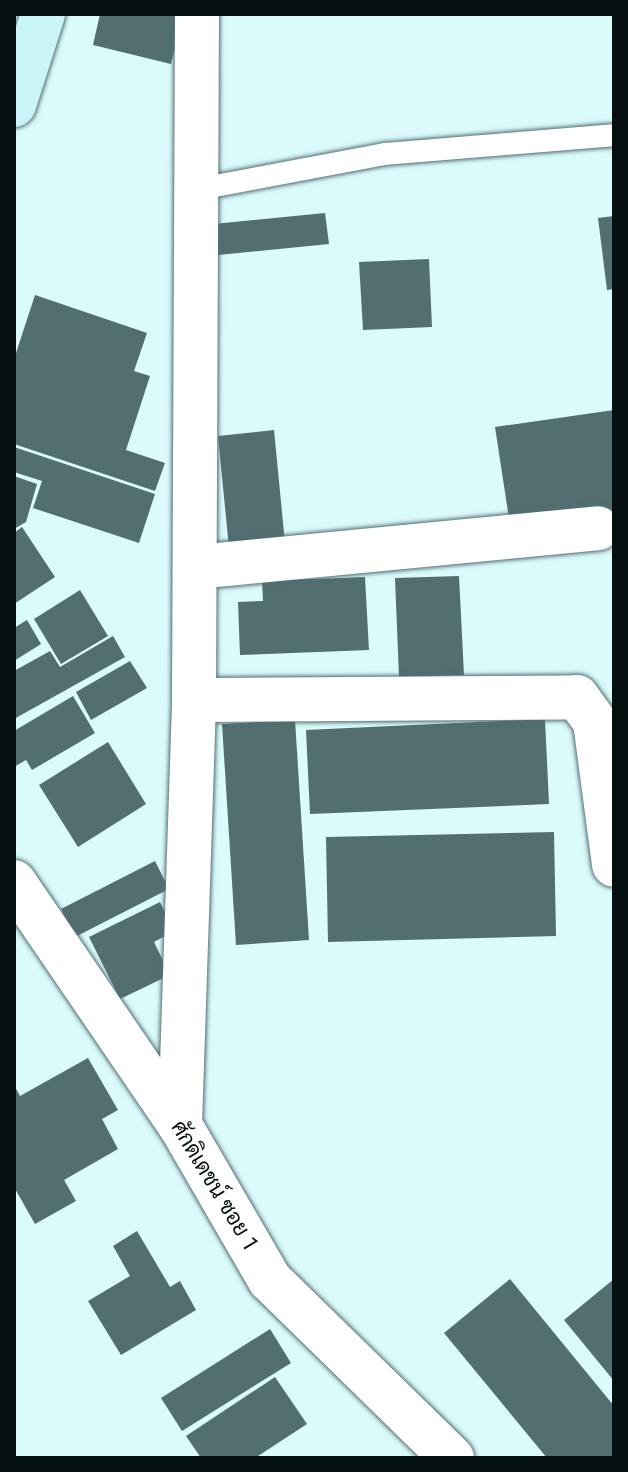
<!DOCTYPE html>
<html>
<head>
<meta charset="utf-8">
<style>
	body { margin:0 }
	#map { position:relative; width:628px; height:1472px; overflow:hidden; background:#dafafc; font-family:Roboto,Sarabun,sans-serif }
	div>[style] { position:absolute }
	.building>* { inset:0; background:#526e71 }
	.roads { filter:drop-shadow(0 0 2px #526e70) drop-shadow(0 0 2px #526e70) }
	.service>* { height:22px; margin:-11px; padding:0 11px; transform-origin:11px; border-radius:11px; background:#fff }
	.minor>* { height:44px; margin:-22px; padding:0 22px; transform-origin:22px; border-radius:22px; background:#fff }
	.secondary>* { height:44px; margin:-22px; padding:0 22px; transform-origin:22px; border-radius:22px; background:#c9f5f9 }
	span { translate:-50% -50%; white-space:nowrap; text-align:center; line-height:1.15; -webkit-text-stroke:8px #fff; paint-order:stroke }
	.street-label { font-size:22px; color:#050f10 }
	.frame { position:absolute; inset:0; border:16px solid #050f10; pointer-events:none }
</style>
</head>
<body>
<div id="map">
	<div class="building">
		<i style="clip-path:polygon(100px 14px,183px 14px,171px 64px,93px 45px)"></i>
		<i style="clip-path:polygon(325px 213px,329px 244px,208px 256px,204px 225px)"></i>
		<i style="clip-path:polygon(614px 216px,614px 289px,607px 290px,598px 218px)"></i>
		<i style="clip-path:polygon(429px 259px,432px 327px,363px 330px,359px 262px)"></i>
		<i style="clip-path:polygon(35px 295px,147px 333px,134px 371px,150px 376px,126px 450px,165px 463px,155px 491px,14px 444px,14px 359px)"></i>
		<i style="clip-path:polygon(614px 410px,614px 511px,510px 525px,495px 427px)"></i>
		<i style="clip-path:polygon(274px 430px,285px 543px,229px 548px,218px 436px)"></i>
		<i style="clip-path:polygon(14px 447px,155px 494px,139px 543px,33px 508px,42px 481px,14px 472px)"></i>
		<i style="clip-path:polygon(14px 476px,37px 484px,26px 522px,14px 529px)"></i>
		<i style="clip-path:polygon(22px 527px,55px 577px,14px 604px,14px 533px)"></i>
		<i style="clip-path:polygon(459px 576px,464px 675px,399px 677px,395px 578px)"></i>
		<i style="clip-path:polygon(365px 577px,369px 650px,240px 655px,238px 602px,263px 601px,262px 581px)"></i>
		<i style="clip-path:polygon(80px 590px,108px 636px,61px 664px,34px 619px)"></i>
		<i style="clip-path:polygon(27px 620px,41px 644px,14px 661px,14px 628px)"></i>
		<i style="clip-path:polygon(113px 636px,125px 657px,14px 719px,14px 671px,50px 651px,60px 667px)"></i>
		<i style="clip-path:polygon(130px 661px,147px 688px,91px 720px,76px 692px)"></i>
		<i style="clip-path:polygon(73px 696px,95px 733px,32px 770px,26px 760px,14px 767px,14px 731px)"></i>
		<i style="clip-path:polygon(545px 719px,549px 804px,310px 814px,306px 730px)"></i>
		<i style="clip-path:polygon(295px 720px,309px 940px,236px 945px,222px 724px)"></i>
		<i style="clip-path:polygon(108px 742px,146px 804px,78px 847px,39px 785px)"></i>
		<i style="clip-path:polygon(554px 832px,556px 936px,328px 942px,326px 837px)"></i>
		<i style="clip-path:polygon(155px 861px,169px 889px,75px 937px,61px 909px)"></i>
		<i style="clip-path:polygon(160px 902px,174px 931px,154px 942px,170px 975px,120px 999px,89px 937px)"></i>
		<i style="clip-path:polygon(88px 1058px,118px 1110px,102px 1119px,118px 1149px,64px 1180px,76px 1201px,35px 1224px,14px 1187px,14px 1085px,20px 1096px)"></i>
		<i style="clip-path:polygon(137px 1231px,170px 1287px,180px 1281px,196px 1310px,121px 1355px,88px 1301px,130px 1276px,113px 1246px)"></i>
		<i style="clip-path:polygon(510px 1279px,614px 1406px,614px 1458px,547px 1458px,444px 1333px)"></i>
		<i style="clip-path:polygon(614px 1279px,614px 1381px,564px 1320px)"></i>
		<i style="clip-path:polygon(270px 1329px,291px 1363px,182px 1431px,161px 1398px)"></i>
		<i style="clip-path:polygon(275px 1377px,307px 1424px,255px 1458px,201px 1458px,186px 1436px)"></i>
	</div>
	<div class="roads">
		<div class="service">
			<i style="left:194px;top:190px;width:194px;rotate:-10.7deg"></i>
			<i style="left:385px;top:154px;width:230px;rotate:-4.7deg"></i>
		</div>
		<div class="minor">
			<i style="left:196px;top:567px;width:404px;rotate:-5.5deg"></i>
			<i style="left:194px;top:700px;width:383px;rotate:-0.4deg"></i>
			<i style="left:577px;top:697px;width:31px;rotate:54deg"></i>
			<i style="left:595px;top:722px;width:144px;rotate:82.4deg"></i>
			<i style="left:14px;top:882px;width:294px;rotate:55.7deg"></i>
			<i style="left:180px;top:1125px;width:179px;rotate:59.9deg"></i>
			<i style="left:270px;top:1280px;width:255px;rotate:44.4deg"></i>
			<i style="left:180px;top:1125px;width:425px;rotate:-88.1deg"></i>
			<i style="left:194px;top:700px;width:686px;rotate:-89.75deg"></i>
		</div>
		<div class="secondary">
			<i style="left:14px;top:105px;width:96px;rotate:-72.3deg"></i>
		</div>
	</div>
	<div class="street-label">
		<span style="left:215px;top:1186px;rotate:59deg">ศักดิเดชน์ ซอย 1</span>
	</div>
	<div class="frame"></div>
</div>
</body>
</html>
